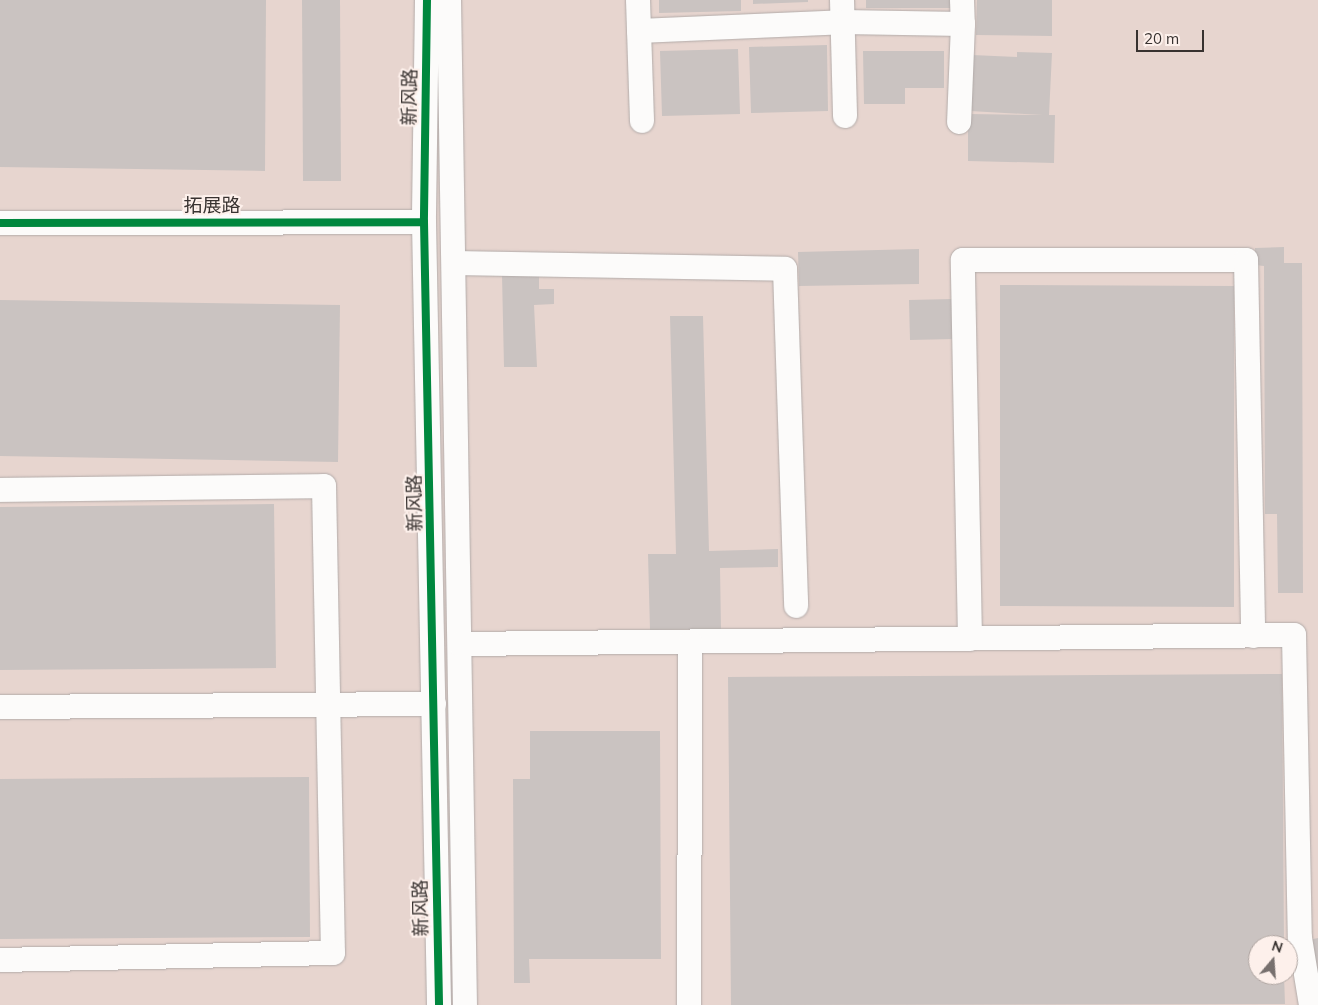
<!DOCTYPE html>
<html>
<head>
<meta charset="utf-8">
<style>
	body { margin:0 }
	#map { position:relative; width:1318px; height:1005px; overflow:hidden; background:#ede4e1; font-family:Mulish,"Noto Sans SC",sans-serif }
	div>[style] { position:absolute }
	.built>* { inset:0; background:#e7d5cf }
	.building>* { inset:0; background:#cac3c1 }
	.roads { filter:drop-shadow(0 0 1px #b2aba9) drop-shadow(0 0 1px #b2aba9) }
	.minor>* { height:24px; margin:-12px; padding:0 12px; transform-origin:12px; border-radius:12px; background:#fcfbfa }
	.cycleway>* { height:8px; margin:-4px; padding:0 4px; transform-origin:4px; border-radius:4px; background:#00873e }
	span { translate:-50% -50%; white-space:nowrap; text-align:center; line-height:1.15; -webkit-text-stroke:4px #fdf0eb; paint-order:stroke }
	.street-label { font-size:19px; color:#383230 }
	.north { position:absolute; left:1248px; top:935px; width:50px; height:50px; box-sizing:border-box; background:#fdf0eb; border:1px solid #aea4a0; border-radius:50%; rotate:18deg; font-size:14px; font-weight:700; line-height:20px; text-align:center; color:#383230 }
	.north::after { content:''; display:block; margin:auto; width:18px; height:22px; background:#77706e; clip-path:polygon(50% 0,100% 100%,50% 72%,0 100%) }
	.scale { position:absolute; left:1136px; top:30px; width:68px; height:22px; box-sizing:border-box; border:2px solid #383230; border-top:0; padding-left:6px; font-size:15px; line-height:18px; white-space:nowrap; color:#383230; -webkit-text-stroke:4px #fdf0eb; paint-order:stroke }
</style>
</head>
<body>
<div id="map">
	<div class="built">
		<i style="clip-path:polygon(evenodd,0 0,1318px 0,1318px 1005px,0 1005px,0 0,1258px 945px,1288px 945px,1288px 975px,1258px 975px,1258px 945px)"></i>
	</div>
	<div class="building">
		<i style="clip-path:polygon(0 0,266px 0,265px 171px,0 167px)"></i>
		<i style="clip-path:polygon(302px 0,340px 0,341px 181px,303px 181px)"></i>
		<i style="clip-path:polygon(659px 0,741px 0,741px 11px,659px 13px)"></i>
		<i style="clip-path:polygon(753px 0,808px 0,808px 2px,753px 4px)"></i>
		<i style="clip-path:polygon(866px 0,954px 0,954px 8px,866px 8px)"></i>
		<i style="clip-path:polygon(977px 0,1052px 0,1052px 36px,976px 35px)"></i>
		<i style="clip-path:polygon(827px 45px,828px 111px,751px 113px,749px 47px)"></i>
		<i style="clip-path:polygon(738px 49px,740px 114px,662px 116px,660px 51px)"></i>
		<i style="clip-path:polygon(863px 51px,944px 51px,944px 88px,905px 88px,905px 104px,864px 104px)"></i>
		<i style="clip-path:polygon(1017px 52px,1052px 53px,1049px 115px,1055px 115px,1054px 163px,968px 161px,968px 114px,1043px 115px,970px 111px,972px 55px,1017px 57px)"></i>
		<i style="clip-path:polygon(1284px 247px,1284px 263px,1302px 263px,1303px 593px,1278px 593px,1277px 514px,1265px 514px,1264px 266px,1255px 265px,1255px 248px)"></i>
		<i style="clip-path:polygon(919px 249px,919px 284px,799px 286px,798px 252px)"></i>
		<i style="clip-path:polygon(539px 274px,539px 289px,554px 289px,554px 304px,534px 305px,537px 367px,504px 367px,502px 275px)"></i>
		<i style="clip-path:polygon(1000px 285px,1234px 286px,1234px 607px,1000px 606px)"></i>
		<i style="clip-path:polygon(952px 299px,954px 339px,910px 340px,909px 300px)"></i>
		<i style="clip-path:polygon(0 300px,340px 305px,338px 462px,0 456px)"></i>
		<i style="clip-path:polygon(670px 316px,703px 316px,709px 551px,778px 549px,778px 567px,720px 568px,721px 629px,650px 630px,648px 554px,676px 554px)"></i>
		<i style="clip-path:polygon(274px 504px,276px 668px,0 670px,0 507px)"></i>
		<i style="clip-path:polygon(1282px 674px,1284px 945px,1258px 945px,1258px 975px,1284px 975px,1285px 1004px,731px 1005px,728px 677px)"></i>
		<i style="clip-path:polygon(530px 731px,660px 731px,661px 959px,529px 959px,530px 983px,514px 983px,513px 779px,530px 779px)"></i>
		<i style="clip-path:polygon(309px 777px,310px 937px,0 939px,0 779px)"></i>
		<i style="clip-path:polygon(1318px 938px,1318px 985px,1309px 940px)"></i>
	</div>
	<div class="roads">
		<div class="minor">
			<i style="left:427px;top:0;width:222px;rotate:90.8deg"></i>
			<i style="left:424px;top:222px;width:783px;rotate:88.9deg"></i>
			<i style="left:449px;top:0;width:1005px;rotate:89.09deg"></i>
			<i style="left:638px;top:0;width:121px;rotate:88.1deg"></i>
			<i style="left:842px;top:0;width:116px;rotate:88.5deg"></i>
			<i style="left:962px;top:0;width:24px;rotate:88deg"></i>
			<i style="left:639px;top:31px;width:203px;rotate:-2.5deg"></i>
			<i style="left:842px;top:22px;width:121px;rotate:0.9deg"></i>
			<i style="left:963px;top:24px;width:98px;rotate:92.3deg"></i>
			<i style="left:0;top:223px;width:424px;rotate:-0.1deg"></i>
			<i style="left:454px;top:263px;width:331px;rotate:1deg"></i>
			<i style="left:785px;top:269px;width:337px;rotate:88.1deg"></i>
			<i style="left:0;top:490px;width:324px;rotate:-0.7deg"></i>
			<i style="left:324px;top:486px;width:467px;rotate:88.9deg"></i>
			<i style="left:333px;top:953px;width:333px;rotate:178.8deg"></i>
			<i style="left:970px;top:639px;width:379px;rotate:-91.1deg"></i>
			<i style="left:963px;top:260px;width:283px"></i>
			<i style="left:1246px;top:260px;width:376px;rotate:88.9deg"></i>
			<i style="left:460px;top:644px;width:834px;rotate:-0.62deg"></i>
			<i style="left:1294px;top:635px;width:303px;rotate:88.9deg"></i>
			<i style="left:1300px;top:938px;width:68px;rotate:80.7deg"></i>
			<i style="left:0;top:707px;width:434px;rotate:-0.4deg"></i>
			<i style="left:689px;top:1005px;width:362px;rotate:-89.8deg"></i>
		</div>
	</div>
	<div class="cycleway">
		<i style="left:427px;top:0;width:222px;rotate:90.8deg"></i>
		<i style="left:424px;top:222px;width:783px;rotate:88.9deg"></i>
		<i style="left:0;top:223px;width:424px;rotate:-0.1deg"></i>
	</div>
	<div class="street-label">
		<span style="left:410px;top:97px;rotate:-89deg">新风路</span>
		<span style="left:212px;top:206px">拓展路</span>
		<span style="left:415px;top:503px;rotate:-91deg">新风路</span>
		<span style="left:421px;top:908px;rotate:-91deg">新风路</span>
	</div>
	<div class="north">N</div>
	<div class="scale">20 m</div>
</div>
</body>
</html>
